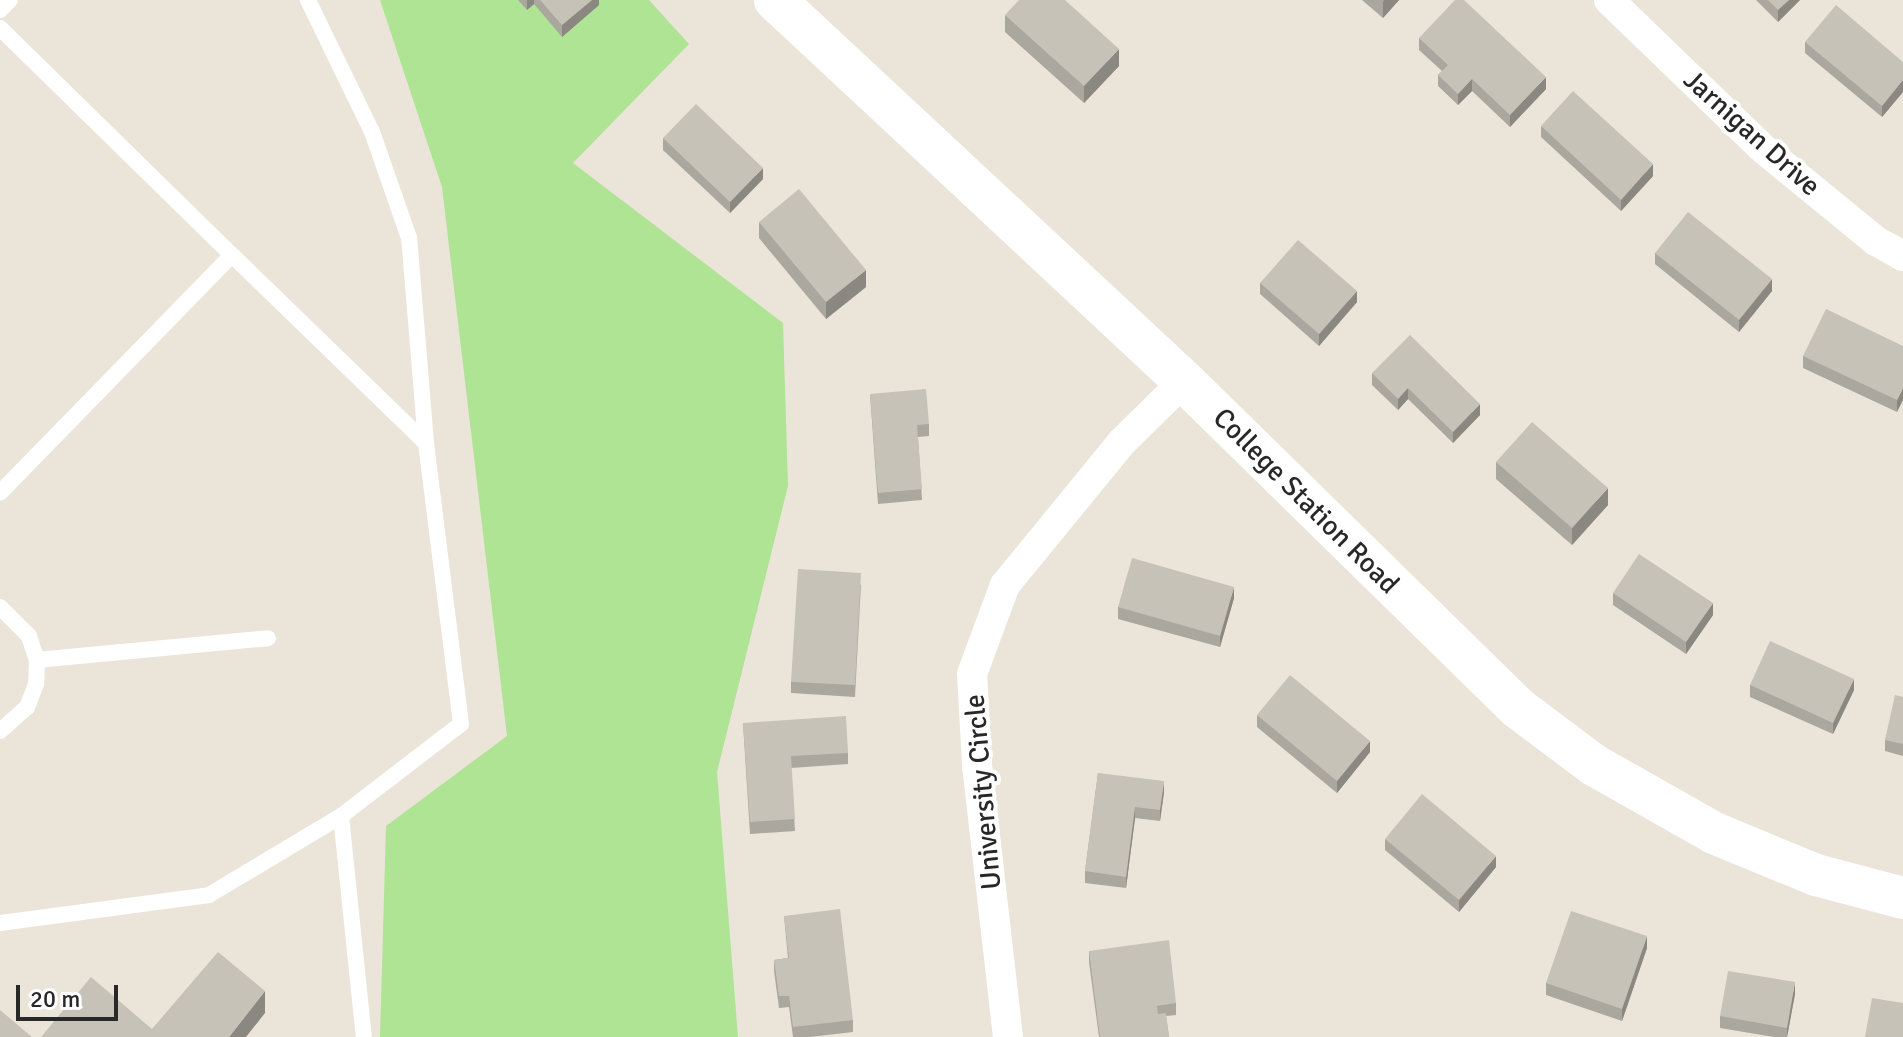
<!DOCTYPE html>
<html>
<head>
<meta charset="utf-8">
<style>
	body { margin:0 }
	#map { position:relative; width:1903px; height:1037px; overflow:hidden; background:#ebe4d9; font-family:Signika,sans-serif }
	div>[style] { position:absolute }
	.green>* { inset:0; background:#aee494 }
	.lane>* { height:16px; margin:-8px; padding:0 8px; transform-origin:8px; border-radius:8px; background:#fff }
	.street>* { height:30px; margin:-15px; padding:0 15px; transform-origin:15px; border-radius:15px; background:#fff }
	.secondary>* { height:42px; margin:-21px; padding:0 21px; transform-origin:21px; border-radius:21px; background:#fff }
	.wall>* { inset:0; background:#aaa79e }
	.shaded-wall>* { inset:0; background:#8b8881 }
	.building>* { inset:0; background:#c6c2b8 }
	span { translate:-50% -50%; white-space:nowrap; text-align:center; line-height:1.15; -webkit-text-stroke:8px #fff; paint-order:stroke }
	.street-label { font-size:28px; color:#282828 }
	.scale { position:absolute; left:16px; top:985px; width:102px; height:36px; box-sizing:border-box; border:4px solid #282828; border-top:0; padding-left:10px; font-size:24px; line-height:28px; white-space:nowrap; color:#282828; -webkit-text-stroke:6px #fff; paint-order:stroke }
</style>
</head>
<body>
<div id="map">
	<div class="green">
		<i style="clip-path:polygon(380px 0,649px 0,689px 44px,573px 163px,783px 323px,788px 486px,717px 772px,738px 1037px,380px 1037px,386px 826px,507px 736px,442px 187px)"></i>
	</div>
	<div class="lane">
		<i style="left:0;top:10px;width:14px;rotate:-45deg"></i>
		<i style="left:0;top:28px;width:325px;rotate:44.4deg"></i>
		<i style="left:232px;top:255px;width:332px;rotate:134.3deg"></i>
		<i style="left:232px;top:255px;width:270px;rotate:44.1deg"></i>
		<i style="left:0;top:607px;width:41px;rotate:45deg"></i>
		<i style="left:29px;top:636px;width:25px;rotate:72deg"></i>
		<i style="left:37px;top:660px;width:24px;rotate:92deg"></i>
		<i style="left:36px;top:684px;width:25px;rotate:111deg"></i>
		<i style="left:27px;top:707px;width:36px;rotate:138deg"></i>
		<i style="left:37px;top:660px;width:232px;rotate:-5.4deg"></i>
		<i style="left:341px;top:816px;width:222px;rotate:84.1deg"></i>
		<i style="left:0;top:923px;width:211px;rotate:-7.6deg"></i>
		<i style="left:209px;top:895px;width:154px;rotate:-30.9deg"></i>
		<i style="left:341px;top:816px;width:151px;rotate:-37.5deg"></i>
		<i style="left:461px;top:724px;width:283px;rotate:-97.1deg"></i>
		<i style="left:426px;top:443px;width:206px;rotate:-94.7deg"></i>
		<i style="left:409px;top:238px;width:112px;rotate:-109.2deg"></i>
		<i style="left:372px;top:132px;width:147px;rotate:-115.9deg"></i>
	</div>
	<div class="street">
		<i style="left:1609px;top:0;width:211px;rotate:44deg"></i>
		<i style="left:1761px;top:147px;width:149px;rotate:39.3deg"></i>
		<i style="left:1876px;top:241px;width:31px;rotate:29deg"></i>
		<i style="left:1008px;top:1037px;width:274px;rotate:-96.5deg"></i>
		<i style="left:977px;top:765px;width:91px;rotate:-93.1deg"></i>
		<i style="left:972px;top:674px;width:95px;rotate:-69.7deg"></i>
		<i style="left:1005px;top:585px;width:186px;rotate:-50.7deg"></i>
		<i style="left:1123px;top:441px;width:86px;rotate:-44.5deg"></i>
	</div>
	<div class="secondary">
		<i style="left:775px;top:0;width:559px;rotate:42.97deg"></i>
		<i style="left:1184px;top:381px;width:467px;rotate:44.4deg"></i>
		<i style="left:1518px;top:708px;width:95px;rotate:36.9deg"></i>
		<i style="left:1594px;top:765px;width:138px;rotate:29.5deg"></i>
		<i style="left:1714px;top:833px;width:110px;rotate:22.4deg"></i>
		<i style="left:1816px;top:875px;width:90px;rotate:14.8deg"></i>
	</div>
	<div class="wall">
		<i style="clip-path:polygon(518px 0,599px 0,599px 5px,562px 37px,534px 4px,527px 10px)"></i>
		<i style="clip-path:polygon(1362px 0,1399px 0,1383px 18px)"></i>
		<i style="clip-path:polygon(1756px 0,1800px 0,1778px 22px)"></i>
		<i style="clip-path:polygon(1005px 15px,1119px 66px,1084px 103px,1005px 32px)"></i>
		<i style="clip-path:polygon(1419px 38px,1546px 89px,1510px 127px,1472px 91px,1458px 105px,1438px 86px,1438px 75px,1442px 71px,1419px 50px)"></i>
		<i style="clip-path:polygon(1805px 42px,1903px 62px,1903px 92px,1882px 117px,1805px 53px)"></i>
		<i style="clip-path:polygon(1541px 126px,1653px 176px,1621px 211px,1541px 137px)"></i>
		<i style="clip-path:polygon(663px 138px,763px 179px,730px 213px,663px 150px)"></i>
		<i style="clip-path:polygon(759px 222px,866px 287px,826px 319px,759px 238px)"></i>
		<i style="clip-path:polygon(1655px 253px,1772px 291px,1739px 332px,1655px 264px)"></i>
		<i style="clip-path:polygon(1260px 283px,1357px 302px,1319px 346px,1260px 294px)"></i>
		<i style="clip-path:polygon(1903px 346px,1897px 412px,1803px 368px,1803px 356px)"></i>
		<i style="clip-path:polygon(1372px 373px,1480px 415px,1453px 443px,1408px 399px,1398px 410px,1372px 385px)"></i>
		<i style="clip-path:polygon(870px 394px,929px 424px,929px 436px,918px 437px,922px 500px,878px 504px)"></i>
		<i style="clip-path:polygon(1496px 462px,1608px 505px,1572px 545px,1496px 479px)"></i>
		<i style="clip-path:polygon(861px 584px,855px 697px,791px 693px,791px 682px)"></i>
		<i style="clip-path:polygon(1613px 593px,1713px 615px,1686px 654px,1613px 605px)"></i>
		<i style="clip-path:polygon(1234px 598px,1220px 647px,1118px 619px,1118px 607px)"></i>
		<i style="clip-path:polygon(1750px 685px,1854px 690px,1833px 734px,1750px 697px)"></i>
		<i style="clip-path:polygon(1903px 697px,1903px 756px,1885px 751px,1885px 740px)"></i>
		<i style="clip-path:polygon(1257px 715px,1370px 752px,1337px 793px,1257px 727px)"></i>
		<i style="clip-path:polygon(743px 723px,848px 753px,848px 764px,791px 768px,795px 831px,750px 834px)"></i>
		<i style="clip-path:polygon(1098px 773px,1164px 792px,1160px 821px,1135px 818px,1126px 888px,1085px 883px,1085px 871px)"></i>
		<i style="clip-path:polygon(1385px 839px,1496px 867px,1459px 912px,1385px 850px)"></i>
		<i style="clip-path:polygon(784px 916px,853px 1020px,853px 1032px,810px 1037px,793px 1037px,789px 1007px,779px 1008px,774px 971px,774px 960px,788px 958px)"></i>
		<i style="clip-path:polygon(1647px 948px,1622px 1021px,1546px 995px,1546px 983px)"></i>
		<i style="clip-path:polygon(1089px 951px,1176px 1003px,1176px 1015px,1166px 1016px,1169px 1037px,1099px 1037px,1089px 962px)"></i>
		<i style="clip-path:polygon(1795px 994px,1787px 1037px,1774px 1037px,1720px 1028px,1720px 1016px)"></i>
	</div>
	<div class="shaded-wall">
		<i style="clip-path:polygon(527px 0,534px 0,534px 4px,527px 10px)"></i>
		<i style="clip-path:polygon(592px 0,599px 0,599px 5px,562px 37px,562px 25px)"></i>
		<i style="clip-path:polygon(1384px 0,1399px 0,1383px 18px,1383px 2px)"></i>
		<i style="clip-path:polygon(1789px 0,1800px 0,1778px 22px,1778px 10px)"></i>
		<i style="clip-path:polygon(1119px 49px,1119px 66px,1084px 103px,1084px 86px)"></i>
		<i style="clip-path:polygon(1546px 77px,1546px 89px,1510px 127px,1510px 115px)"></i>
		<i style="clip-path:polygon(1472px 79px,1472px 91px,1458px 105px,1458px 94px)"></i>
		<i style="clip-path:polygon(1903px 80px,1903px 92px,1882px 117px,1882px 106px)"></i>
		<i style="clip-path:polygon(1653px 164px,1653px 176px,1621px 211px,1621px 200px)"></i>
		<i style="clip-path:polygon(763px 168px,763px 179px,730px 213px,730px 202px)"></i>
		<i style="clip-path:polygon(866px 270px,866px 287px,826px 319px,826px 302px)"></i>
		<i style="clip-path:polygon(1772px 279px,1772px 291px,1739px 332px,1739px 320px)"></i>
		<i style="clip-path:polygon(1357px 291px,1357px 302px,1319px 346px,1319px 334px)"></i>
		<i style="clip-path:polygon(1408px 388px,1408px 399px,1398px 410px,1398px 399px)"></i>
		<i style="clip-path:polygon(1903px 388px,1903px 400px,1897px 412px,1897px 400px)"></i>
		<i style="clip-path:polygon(1480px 404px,1480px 415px,1453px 443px,1453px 432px)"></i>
		<i style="clip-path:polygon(1608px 488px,1608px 505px,1572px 545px,1572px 528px)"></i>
		<i style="clip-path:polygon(1234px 587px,1234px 598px,1220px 647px,1220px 636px)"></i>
		<i style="clip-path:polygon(1713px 603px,1713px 615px,1686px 654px,1686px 642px)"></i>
		<i style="clip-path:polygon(1854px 679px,1854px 690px,1833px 734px,1833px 723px)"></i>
		<i style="clip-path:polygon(1370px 741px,1370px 752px,1337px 793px,1337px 781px)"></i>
		<i style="clip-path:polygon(1164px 781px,1164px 792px,1160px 821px,1160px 810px)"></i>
		<i style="clip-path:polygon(1135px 807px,1135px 818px,1126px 888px,1126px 877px)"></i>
		<i style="clip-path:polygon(1496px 856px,1496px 867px,1459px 912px,1459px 900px)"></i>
		<i style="clip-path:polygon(1647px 936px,1647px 948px,1622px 1021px,1622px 1009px)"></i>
		<i style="clip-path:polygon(1795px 982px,1795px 994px,1787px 1037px,1787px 1028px)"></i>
		<i style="clip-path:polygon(265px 991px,265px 1013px,246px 1037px,229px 1037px)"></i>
	</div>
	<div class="building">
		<i style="clip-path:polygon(540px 0,592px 0,562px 25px)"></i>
		<i style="clip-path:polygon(1019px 0,1065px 0,1119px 49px,1084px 86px,1005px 15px)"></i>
		<i style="clip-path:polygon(1455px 0,1464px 0,1546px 77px,1510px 115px,1472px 79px,1458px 94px,1438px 75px,1448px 65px,1419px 38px)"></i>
		<i style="clip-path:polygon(1768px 0,1789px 0,1778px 10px)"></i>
		<i style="clip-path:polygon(1836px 5px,1903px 62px,1903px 80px,1882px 106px,1805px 42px)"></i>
		<i style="clip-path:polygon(1573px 91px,1653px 164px,1621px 200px,1541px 126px)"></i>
		<i style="clip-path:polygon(696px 104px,763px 168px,730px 202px,663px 138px)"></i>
		<i style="clip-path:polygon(799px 189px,866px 270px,826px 302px,759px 222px)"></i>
		<i style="clip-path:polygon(1688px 212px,1772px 279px,1739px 320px,1655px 253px)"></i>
		<i style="clip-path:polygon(1298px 240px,1357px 291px,1319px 334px,1260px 283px)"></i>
		<i style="clip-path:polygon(1826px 309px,1903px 346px,1903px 388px,1897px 400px,1803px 356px)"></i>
		<i style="clip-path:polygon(1410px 335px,1480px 404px,1453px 432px,1408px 388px,1398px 399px,1372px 373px)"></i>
		<i style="clip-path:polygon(926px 389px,929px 424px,917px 425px,922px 489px,878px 493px,870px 394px)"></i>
		<i style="clip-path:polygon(1532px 422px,1608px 488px,1572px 528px,1496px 462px)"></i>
		<i style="clip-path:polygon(1639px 554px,1713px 603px,1686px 642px,1613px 593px)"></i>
		<i style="clip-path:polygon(1132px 558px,1234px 587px,1220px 636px,1118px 607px)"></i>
		<i style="clip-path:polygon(798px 569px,861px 573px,855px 685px,791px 682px)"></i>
		<i style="clip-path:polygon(1770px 641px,1854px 679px,1833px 723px,1750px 685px)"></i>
		<i style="clip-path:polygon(1290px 675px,1370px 741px,1337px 781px,1257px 715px)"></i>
		<i style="clip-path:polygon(1895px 695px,1903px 697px,1903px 744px,1885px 740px)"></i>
		<i style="clip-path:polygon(846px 716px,848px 753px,791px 756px,795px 819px,750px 822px,743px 723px)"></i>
		<i style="clip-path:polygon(1098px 773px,1164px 781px,1160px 810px,1135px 807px,1126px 877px,1085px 871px)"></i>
		<i style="clip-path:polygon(1422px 794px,1496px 856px,1459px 900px,1385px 839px)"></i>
		<i style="clip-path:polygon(840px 909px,853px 1020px,793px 1027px,789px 996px,779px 996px,774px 960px,789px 958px,784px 916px)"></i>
		<i style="clip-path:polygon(1571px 911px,1647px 936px,1622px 1009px,1546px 983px)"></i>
		<i style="clip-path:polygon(1169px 940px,1176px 1003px,1157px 1006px,1158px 1014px,1166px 1013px,1169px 1037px,1100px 1037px,1089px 951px)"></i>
		<i style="clip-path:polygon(218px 952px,265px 991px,229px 1037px,41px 1037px,91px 977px,152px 1029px)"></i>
		<i style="clip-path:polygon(1728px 971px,1795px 982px,1787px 1028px,1720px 1016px)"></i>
		<i style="clip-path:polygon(1872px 998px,1903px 1003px,1903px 1037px,1865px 1037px)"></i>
		<i style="clip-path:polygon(0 1010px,32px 1037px,0 1037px)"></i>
	</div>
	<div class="street-label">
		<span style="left:1752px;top:133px;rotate:42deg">Jarnigan Drive</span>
		<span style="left:1306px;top:501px;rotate:45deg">College Station Road</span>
		<span style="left:983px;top:792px;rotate:-95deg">University Circle</span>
	</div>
	<div class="scale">20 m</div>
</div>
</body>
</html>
